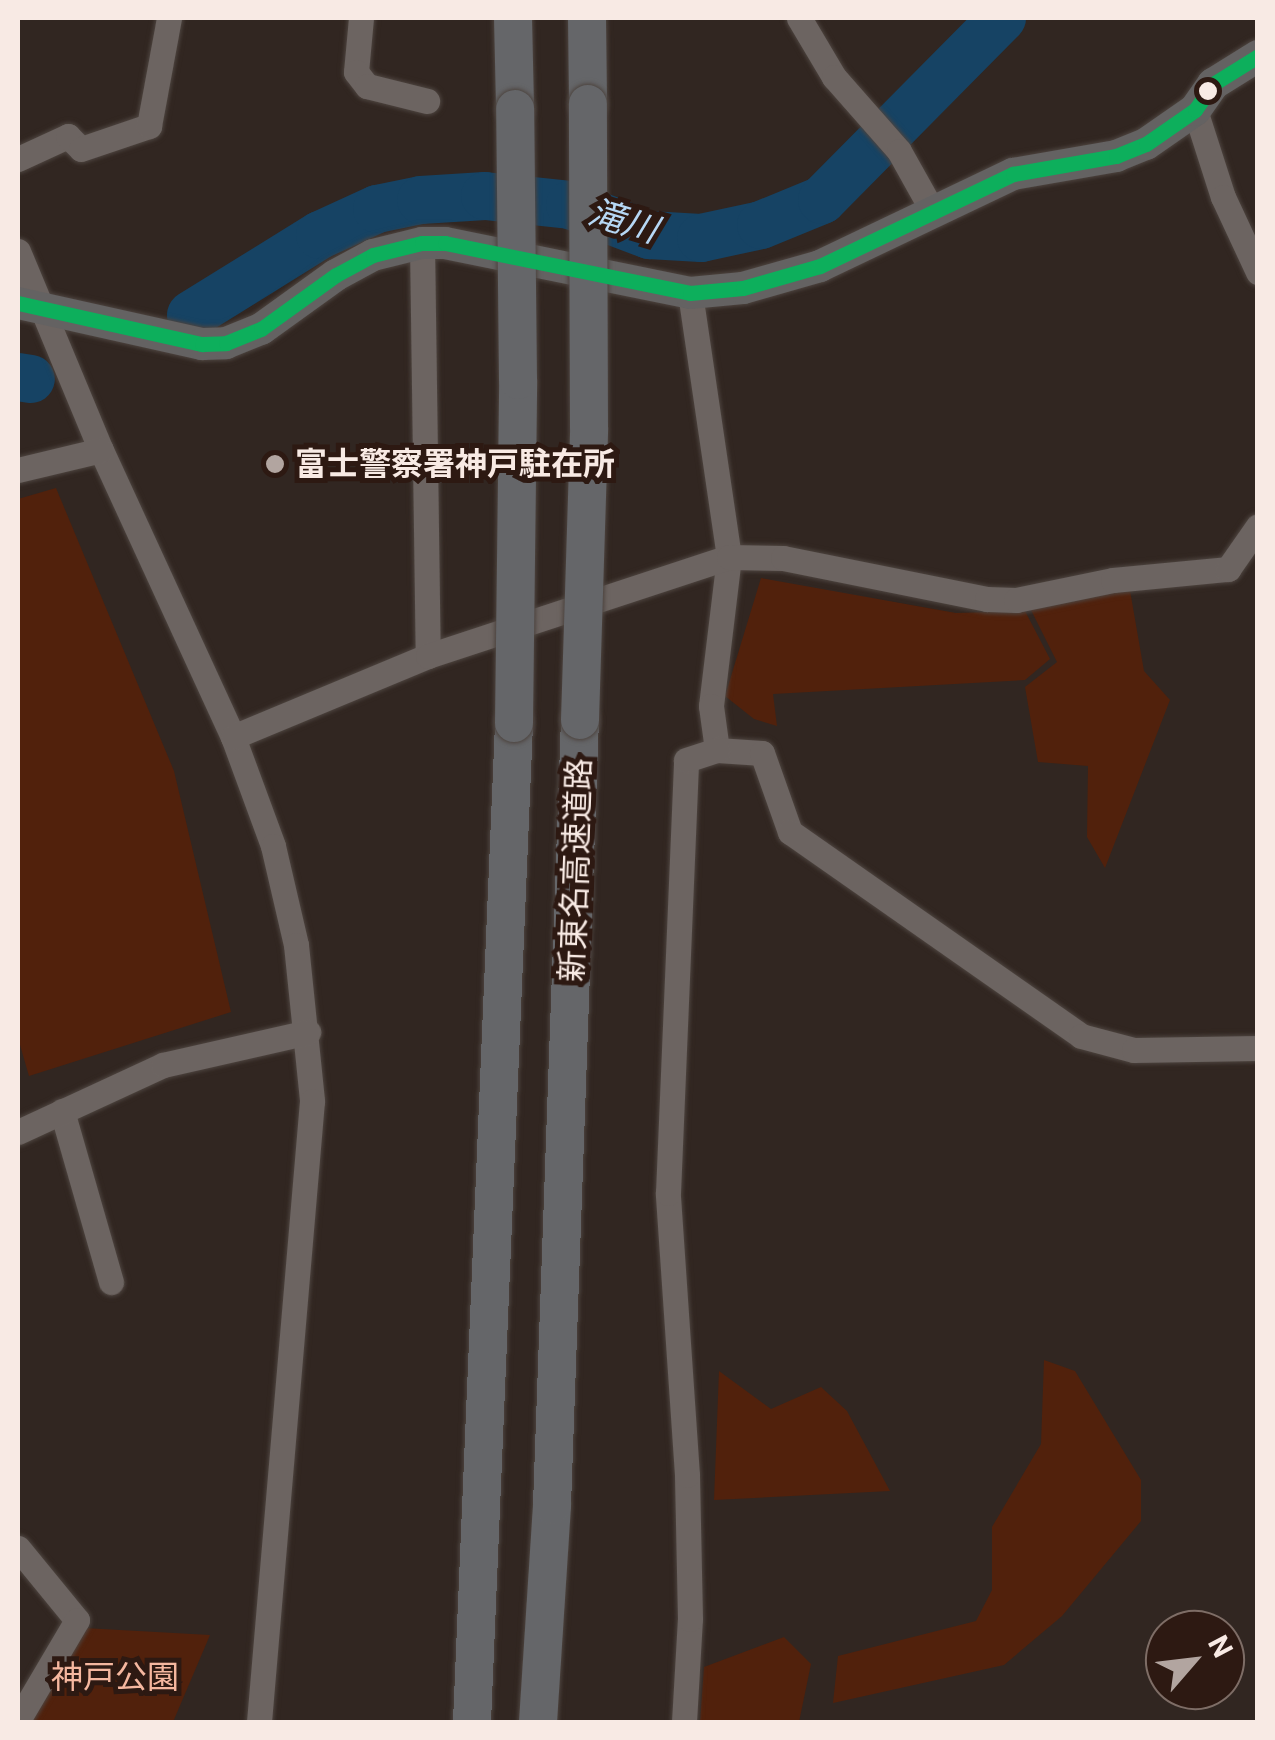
<!DOCTYPE html>
<html>
<head>
<meta charset="utf-8">
<style>
	body { margin:0 }
	#map { position:relative; width:1275px; height:1740px; overflow:hidden; background:#312621; font-family:Roboto,"Noto Sans JP",sans-serif }
	div>[style] { position:absolute }
	.green>* { inset:0; background:#51210c }
	.river>* { height:48px; margin:-24px; padding:0 24px; transform-origin:24px; border-radius:24px; background:#164364 }
	.roads { filter:drop-shadow(0 0 2px #4d443f) drop-shadow(0 0 2px #4d443f) }
	.minor>* { height:25px; margin:-12.5px; padding:0 12.5px; transform-origin:12.5px; border-radius:12.5px; background:#6c6461 }
	.major>* { height:32px; margin:-16px; padding:0 16px; transform-origin:16px; border-radius:16px; background:#646262 }
	.highway>* { height:38px; margin:-19px; padding:0 19px; transform-origin:19px; border-radius:19px; background:#656669 }
	.bridges { filter:drop-shadow(0 0 2px #4d443f) drop-shadow(0 0 2px #4d443f) }
	.highway-bridge>* { height:38px; margin:-19px; padding:0 19px; transform-origin:19px; border-radius:19px; background:#656669 }
	.bus-1>* { height:15px; margin:-7.5px; padding:0 7.5px; transform-origin:7.5px; border-radius:7.5px; background:#0daf5c }
	.dots>* { width:28px; height:28px; translate:-50% -50%; box-sizing:border-box; border:5px solid #2d1912; border-radius:50% }
	span { translate:-50% -50%; white-space:nowrap; text-align:center; line-height:1.15; -webkit-text-stroke:10px #2d1912; paint-order:stroke }
	.poi-label { font-size:32px; color:#f8eae4; font-weight:700 }
	.left { translate:0 -50%; text-align:left }
	.street-label { font-size:32px; color:#f8eae4 }
	.park-label { font-size:32px; color:#f5b79f }
	.water-label { font-size:35px; color:#b6d7f4; font-style:italic }
	.frame { position:absolute; inset:0; border:20px solid #f8eae4; pointer-events:none }
	.north { position:absolute; left:1145px; top:1610px; width:100px; height:100px; box-sizing:border-box; background:#2d1912; border:2px solid #7e6d66; border-radius:50%; rotate:62deg; font-size:28px; font-weight:700; line-height:40px; text-align:center; color:#f8eae4 }
	.north::after { content:''; display:block; margin:auto; width:35px; height:45px; background:#b2a5a0; clip-path:polygon(50% 0,100% 100%,50% 72%,0 100%) }
</style>
</head>
<body>
<div id="map">
	<div class="green">
		<i style="clip-path:polygon(56px 488px,174px 771px,231px 1012px,29px 1076px,18px 1038px,18px 499px)"></i>
		<i style="clip-path:polygon(761px 578px,956px 613px,1025px 611px,1050px 659px,1025px 680px,773px 694px,777px 726px,754px 719px,725px 696px)"></i>
		<i style="clip-path:polygon(1128px 579px,1144px 671px,1170px 700px,1105px 868px,1087px 837px,1088px 766px,1038px 762px,1025px 687px,1057px 662px,1028px 604px)"></i>
		<i style="clip-path:polygon(1044px 1360px,1075px 1371px,1141px 1480px,1141px 1521px,1062px 1616px,1004px 1665px,833px 1703px,838px 1656px,976px 1621px,992px 1590px,992px 1527px,1041px 1444px)"></i>
		<i style="clip-path:polygon(719px 1371px,771px 1409px,821px 1387px,847px 1411px,890px 1491px,714px 1500px)"></i>
		<i style="clip-path:polygon(84px 1628px,210px 1635px,173px 1722px,28px 1722px)"></i>
		<i style="clip-path:polygon(784px 1637px,811px 1664px,799px 1722px,700px 1722px,704px 1667px)"></i>
	</div>
	<div class="river">
		<i style="left:191px;top:315px;width:152px;rotate:-31.8deg"></i>
		<i style="left:320px;top:235px;width:63px;rotate:-24.5deg"></i>
		<i style="left:377px;top:209px;width:45px;rotate:-11.6deg"></i>
		<i style="left:421px;top:200px;width:64px;rotate:-3.6deg"></i>
		<i style="left:485px;top:196px;width:85px;rotate:6deg"></i>
		<i style="left:570px;top:205px;width:85px;rotate:20.8deg"></i>
		<i style="left:649px;top:235px;width:52px;rotate:3.3deg"></i>
		<i style="left:701px;top:238px;width:61px;rotate:-12.2deg"></i>
		<i style="left:761px;top:225px;width:66px;rotate:-22.3deg"></i>
		<i style="left:822px;top:200px;width:256px;rotate:-45.3deg"></i>
		<i style="left:18px;top:377px;width:13px;rotate:9deg"></i>
	</div>
	<div class="roads">
		<div class="minor">
			<i style="left:361px;top:18px;width:54px;rotate:95.3deg"></i>
			<i style="left:356px;top:72px;width:18px;rotate:52deg"></i>
			<i style="left:367px;top:86px;width:62px;rotate:14deg"></i>
			<i style="left:799px;top:18px;width:69px;rotate:59.3deg"></i>
			<i style="left:834px;top:77px;width:98px;rotate:48.7deg"></i>
			<i style="left:899px;top:151px;width:68px;rotate:60.8deg"></i>
			<i style="left:1195px;top:110px;width:91px;rotate:72.2deg"></i>
			<i style="left:1223px;top:197px;width:83px;rotate:65deg"></i>
			<i style="left:18px;top:159px;width:55px;rotate:-24.7deg"></i>
			<i style="left:68px;top:136px;width:18px;rotate:45deg"></i>
			<i style="left:81px;top:149px;width:72px;rotate:-18.7deg"></i>
			<i style="left:149px;top:126px;width:110px;rotate:-79.5deg"></i>
			<i style="left:422px;top:243px;width:413px;rotate:89.2deg"></i>
			<i style="left:18px;top:251px;width:216px;rotate:67.4deg"></i>
			<i style="left:101px;top:450px;width:316px;rotate:65.3deg"></i>
			<i style="left:233px;top:737px;width:116px;rotate:69.8deg"></i>
			<i style="left:273px;top:846px;width:102px;rotate:76.9deg"></i>
			<i style="left:296px;top:945px;width:157px;rotate:84.1deg"></i>
			<i style="left:312px;top:1101px;width:623px;rotate:94.88deg"></i>
			<i style="left:690px;top:293px;width:267px;rotate:81.6deg"></i>
			<i style="left:729px;top:557px;width:150px;rotate:96.9deg"></i>
			<i style="left:711px;top:706px;width:44px;rotate:82.2deg"></i>
			<i style="left:717px;top:750px;width:45px;rotate:3.8deg"></i>
			<i style="left:762px;top:753px;width:84px;rotate:70.5deg"></i>
			<i style="left:790px;top:832px;width:355px;rotate:35deg"></i>
			<i style="left:1081px;top:1036px;width:55px;rotate:14.8deg"></i>
			<i style="left:1134px;top:1050px;width:124px;rotate:-0.9deg"></i>
			<i style="left:18px;top:470px;width:85px;rotate:-13.5deg"></i>
			<i style="left:233px;top:737px;width:211px;rotate:-22.6deg"></i>
			<i style="left:428px;top:656px;width:317px;rotate:-18.2deg"></i>
			<i style="left:729px;top:557px;width:54px;rotate:1.1deg"></i>
			<i style="left:783px;top:558px;width:208px;rotate:11.4deg"></i>
			<i style="left:987px;top:599px;width:29px;rotate:2deg"></i>
			<i style="left:1016px;top:600px;width:99px;rotate:-11.7deg"></i>
			<i style="left:1113px;top:580px;width:116px;rotate:-5.5deg"></i>
			<i style="left:1228px;top:569px;width:52px;rotate:-55.1deg"></i>
			<i style="left:62px;top:1111px;width:178px;rotate:74deg"></i>
			<i style="left:18px;top:1132px;width:160px;rotate:-24.8deg"></i>
			<i style="left:163px;top:1065px;width:149px;rotate:-12.8deg"></i>
			<i style="left:18px;top:1548px;width:93px;rotate:50.7deg"></i>
			<i style="left:77px;top:1620px;width:116px;rotate:120.5deg"></i>
			<i style="left:684px;top:1722px;width:103px;rotate:-86.7deg"></i>
			<i style="left:690px;top:1619px;width:144px;rotate:-91.2deg"></i>
			<i style="left:687px;top:1475px;width:283px;rotate:-93.9deg"></i>
			<i style="left:668px;top:1193px;width:433px;rotate:-87.6deg"></i>
			<i style="left:686px;top:760px;width:33px;rotate:-18deg"></i>
		</div>
		<div class="major">
			<i style="left:18px;top:303px;width:189px;rotate:12.6deg"></i>
			<i style="left:202px;top:344px;width:24px;rotate:-2deg"></i>
			<i style="left:226px;top:343px;width:38px;rotate:-22deg"></i>
			<i style="left:261px;top:329px;width:92px;rotate:-35.8deg"></i>
			<i style="left:336px;top:275px;width:42px;rotate:-28.4deg"></i>
			<i style="left:373px;top:255px;width:50px;rotate:-13.8deg"></i>
			<i style="left:422px;top:243px;width:23px"></i>
			<i style="left:445px;top:243px;width:250px;rotate:11.5deg"></i>
			<i style="left:690px;top:293px;width:53px;rotate:-5.4deg"></i>
			<i style="left:743px;top:288px;width:80px;rotate:-15.9deg"></i>
			<i style="left:820px;top:266px;width:214px;rotate:-25.5deg"></i>
			<i style="left:1013px;top:174px;width:105px;rotate:-9.9deg"></i>
			<i style="left:1116px;top:156px;width:32px;rotate:-22deg"></i>
			<i style="left:1146px;top:144px;width:60px;rotate:-34.8deg"></i>
			<i style="left:1195px;top:110px;width:32px;rotate:-55deg"></i>
			<i style="left:1213px;top:84px;width:53px;rotate:-31.9deg"></i>
		</div>
		<div class="highway">
			<i style="left:513px;top:18px;width:91px;rotate:88.7deg"></i>
			<i style="left:587px;top:18px;width:86px;rotate:89.3deg"></i>
			<i style="left:472px;top:1722px;width:1000px;rotate:-87.59deg"></i>
			<i style="left:538px;top:1722px;width:217px;rotate:-86.3deg"></i>
			<i style="left:552px;top:1505px;width:785px;rotate:-87.96deg"></i>
		</div>
	</div>
	<div class="bridges">
		<div class="highway-bridge">
			<i style="left:580px;top:720px;width:292px;rotate:-88.2deg"></i>
			<i style="left:589px;top:428px;width:324px;rotate:-90.2deg"></i>
			<i style="left:514px;top:723px;width:343px;rotate:-89.3deg"></i>
			<i style="left:518px;top:380px;width:271px;rotate:-90.6deg"></i>
		</div>
	</div>
	<div class="bus-1">
		<i style="left:18px;top:303px;width:189px;rotate:12.6deg"></i>
		<i style="left:202px;top:344px;width:24px;rotate:-2deg"></i>
		<i style="left:226px;top:343px;width:38px;rotate:-22deg"></i>
		<i style="left:261px;top:329px;width:92px;rotate:-35.8deg"></i>
		<i style="left:336px;top:275px;width:42px;rotate:-28.4deg"></i>
		<i style="left:373px;top:255px;width:50px;rotate:-13.8deg"></i>
		<i style="left:422px;top:243px;width:23px"></i>
		<i style="left:445px;top:243px;width:250px;rotate:11.5deg"></i>
		<i style="left:690px;top:293px;width:53px;rotate:-5.4deg"></i>
		<i style="left:743px;top:288px;width:80px;rotate:-15.9deg"></i>
		<i style="left:820px;top:266px;width:214px;rotate:-25.5deg"></i>
		<i style="left:1013px;top:174px;width:105px;rotate:-9.9deg"></i>
		<i style="left:1116px;top:156px;width:32px;rotate:-22deg"></i>
		<i style="left:1146px;top:144px;width:60px;rotate:-34.8deg"></i>
		<i style="left:1195px;top:110px;width:32px;rotate:-55deg"></i>
		<i style="left:1213px;top:84px;width:53px;rotate:-31.9deg"></i>
	</div>
	<div class="dots">
		<i style="left:1208px;top:91px;background:#f8eae4"></i>
		<i style="left:275px;top:464px;background:#b2a5a0"></i>
	</div>
	<div class="poi-label">
		<span class="left" style="left:295px;top:464px">富士警察署神戸駐在所</span>
	</div>
	<div class="street-label">
		<span style="left:576px;top:870px;rotate:-88deg">新東名高速道路</span>
	</div>
	<div class="park-label">
		<span style="left:115px;top:1677px">神戸公園</span>
	</div>
	<div class="water-label">
		<span style="left:623px;top:222px;rotate:17deg">滝川</span>
	</div>
	<div class="frame"></div>
	<div class="north">N</div>
</div>
</body>
</html>
